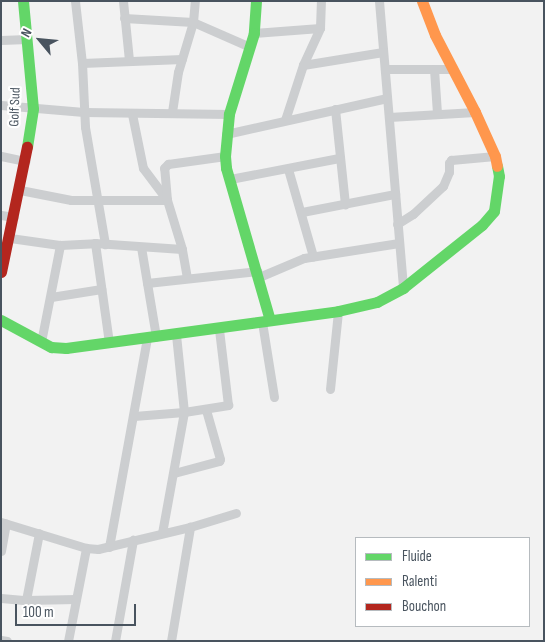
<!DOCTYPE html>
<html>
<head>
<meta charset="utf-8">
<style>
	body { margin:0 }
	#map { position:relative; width:545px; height:642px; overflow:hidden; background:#f2f2f2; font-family:"Sofia Sans Condensed",sans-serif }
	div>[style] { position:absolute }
	.street>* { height:9px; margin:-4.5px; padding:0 4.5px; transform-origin:4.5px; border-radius:4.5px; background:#ccced0 }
	.fast>* { height:11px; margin:-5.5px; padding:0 5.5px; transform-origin:5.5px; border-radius:5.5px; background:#63d668 }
	.slow>* { height:11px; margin:-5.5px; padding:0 5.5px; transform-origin:5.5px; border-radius:5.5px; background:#ff974d }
	.jam>* { height:11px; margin:-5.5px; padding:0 5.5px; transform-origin:5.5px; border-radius:5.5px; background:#b3261e }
	span { translate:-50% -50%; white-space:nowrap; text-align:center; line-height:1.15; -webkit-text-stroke:4.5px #fff; paint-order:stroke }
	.street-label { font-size:14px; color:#49545f }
	.frame { position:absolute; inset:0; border:2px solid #49545f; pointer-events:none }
	.legend { position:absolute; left:355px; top:537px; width:175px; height:90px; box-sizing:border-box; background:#fff; border:1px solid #b6bbbf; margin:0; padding:6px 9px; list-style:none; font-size:15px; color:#49545f }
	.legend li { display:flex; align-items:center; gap:10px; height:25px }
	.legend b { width:25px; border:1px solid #b6bbbf }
	.north { position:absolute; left:15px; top:15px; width:50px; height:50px; -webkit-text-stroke:4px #fff; paint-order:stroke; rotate:298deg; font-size:14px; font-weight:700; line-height:20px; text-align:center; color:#49545f }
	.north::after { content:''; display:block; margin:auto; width:18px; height:22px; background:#49545f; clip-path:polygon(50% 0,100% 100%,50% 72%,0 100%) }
	.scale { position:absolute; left:15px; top:604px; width:121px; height:22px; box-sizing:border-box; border:2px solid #49545f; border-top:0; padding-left:6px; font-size:15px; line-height:18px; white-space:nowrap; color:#49545f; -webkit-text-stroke:4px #fff; paint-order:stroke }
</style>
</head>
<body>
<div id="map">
	<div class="street">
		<i style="left:75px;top:1px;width:62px;rotate:83.6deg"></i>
		<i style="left:82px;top:63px;width:64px;rotate:87.3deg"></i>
		<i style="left:85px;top:127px;width:119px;rotate:80.3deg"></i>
		<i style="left:123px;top:1px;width:59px;rotate:84.2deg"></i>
		<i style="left:379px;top:1px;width:288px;rotate:85.2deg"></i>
		<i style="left:124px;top:18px;width:69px;rotate:3.3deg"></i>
		<i style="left:193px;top:22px;width:62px;rotate:23.7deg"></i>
		<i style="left:254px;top:33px;width:66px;rotate:-4.3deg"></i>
		<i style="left:1px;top:40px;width:26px;rotate:-2deg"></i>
		<i style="left:82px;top:63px;width:100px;rotate:-2.3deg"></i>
		<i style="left:303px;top:65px;width:81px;rotate:-9.2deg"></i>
		<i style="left:385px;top:69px;width:66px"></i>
		<i style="left:434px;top:69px;width:44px;rotate:86.1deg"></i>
		<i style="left:1px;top:105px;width:83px;rotate:4.8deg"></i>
		<i style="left:84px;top:112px;width:145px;rotate:0.8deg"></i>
		<i style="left:335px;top:109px;width:96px;rotate:84deg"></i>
		<i style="left:172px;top:112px;width:40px;rotate:-81.5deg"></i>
		<i style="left:178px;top:72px;width:52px;rotate:-73.3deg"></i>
		<i style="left:193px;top:22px;width:21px;rotate:-85deg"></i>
		<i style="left:132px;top:114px;width:55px;rotate:78.5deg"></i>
		<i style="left:143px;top:168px;width:40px;rotate:53deg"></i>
		<i style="left:389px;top:117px;width:86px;rotate:-3.3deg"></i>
		<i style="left:285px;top:120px;width:58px;rotate:-71.9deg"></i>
		<i style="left:303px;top:65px;width:41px;rotate:-65.3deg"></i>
		<i style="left:320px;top:28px;width:27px;rotate:-88deg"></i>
		<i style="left:226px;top:134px;width:165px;rotate:-12.6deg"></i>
		<i style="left:1px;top:156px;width:25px;rotate:12deg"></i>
		<i style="left:288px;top:169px;width:91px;rotate:74deg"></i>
		<i style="left:230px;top:179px;width:111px;rotate:-10.9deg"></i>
		<i style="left:20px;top:190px;width:52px;rotate:11.1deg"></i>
		<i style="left:71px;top:200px;width:96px"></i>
		<i style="left:302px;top:212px;width:95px;rotate:-11deg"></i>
		<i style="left:1px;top:215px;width:13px;rotate:9deg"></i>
		<i style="left:397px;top:224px;width:19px;rotate:-32deg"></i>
		<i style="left:413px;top:214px;width:41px;rotate:-43deg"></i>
		<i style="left:443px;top:186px;width:15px;rotate:-67deg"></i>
		<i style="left:449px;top:172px;width:9px;rotate:-90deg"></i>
		<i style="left:449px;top:163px;width:4px;rotate:-56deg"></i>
		<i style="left:451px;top:160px;width:44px;rotate:-5.2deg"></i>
		<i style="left:10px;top:238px;width:50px;rotate:8deg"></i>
		<i style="left:60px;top:245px;width:35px;rotate:-3deg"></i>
		<i style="left:95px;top:243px;width:87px;rotate:3.9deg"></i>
		<i style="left:95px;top:243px;width:100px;rotate:82deg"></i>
		<i style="left:141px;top:247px;width:91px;rotate:80.5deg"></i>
		<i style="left:259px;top:277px;width:49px;rotate:-22.9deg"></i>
		<i style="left:304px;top:258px;width:96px;rotate:-9deg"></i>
		<i style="left:187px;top:278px;width:29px;rotate:-100deg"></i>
		<i style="left:182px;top:249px;width:51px;rotate:-107deg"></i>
		<i style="left:167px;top:200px;width:32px;rotate:-95deg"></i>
		<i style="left:164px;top:168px;width:6px;rotate:-45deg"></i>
		<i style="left:168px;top:164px;width:58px;rotate:-8deg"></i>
		<i style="left:147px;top:283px;width:111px;rotate:-6.2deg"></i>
		<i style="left:51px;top:297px;width:51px;rotate:-9.1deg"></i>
		<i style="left:262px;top:322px;width:76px;rotate:80.9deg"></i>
		<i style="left:41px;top:342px;width:99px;rotate:-78.9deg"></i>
		<i style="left:330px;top:389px;width:78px;rotate:-84.1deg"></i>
		<i style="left:134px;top:416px;width:50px;rotate:-4.6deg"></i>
		<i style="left:184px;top:412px;width:45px;rotate:-9deg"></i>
		<i style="left:228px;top:405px;width:77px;rotate:-96.8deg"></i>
		<i style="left:174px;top:473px;width:47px;rotate:-14.9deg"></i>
		<i style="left:219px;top:461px;width:2px;rotate:-63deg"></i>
		<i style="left:220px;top:459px;width:51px;rotate:-105.9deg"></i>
		<i style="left:1px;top:522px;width:89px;rotate:17deg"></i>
		<i style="left:86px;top:548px;width:12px;rotate:5deg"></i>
		<i style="left:98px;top:549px;width:95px;rotate:-13.4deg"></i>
		<i style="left:190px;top:527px;width:48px;rotate:-16.9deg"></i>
		<i style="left:162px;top:533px;width:123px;rotate:-79.7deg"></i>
		<i style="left:184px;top:412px;width:78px;rotate:-95.9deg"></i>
		<i style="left:109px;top:547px;width:212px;rotate:-79.7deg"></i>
		<i style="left:1px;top:551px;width:28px;rotate:-80deg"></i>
		<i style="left:1px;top:598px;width:25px;rotate:5deg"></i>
		<i style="left:26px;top:600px;width:50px;rotate:-1.1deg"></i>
		<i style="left:26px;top:600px;width:68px;rotate:-79deg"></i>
		<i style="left:1px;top:640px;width:6px;rotate:9deg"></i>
		<i style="left:68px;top:641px;width:95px;rotate:-79deg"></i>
		<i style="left:115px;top:641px;width:103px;rotate:-79.9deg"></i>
		<i style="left:171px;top:641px;width:116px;rotate:-80.5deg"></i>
	</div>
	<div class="fast">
		<i style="left:23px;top:1px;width:108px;rotate:84.7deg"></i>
		<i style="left:33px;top:109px;width:38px;rotate:99deg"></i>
		<i style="left:256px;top:1px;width:32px;rotate:94deg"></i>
		<i style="left:254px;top:33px;width:85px;rotate:107.2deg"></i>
		<i style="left:229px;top:114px;width:42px;rotate:95.4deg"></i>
		<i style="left:225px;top:156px;width:12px;rotate:85deg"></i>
		<i style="left:226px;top:168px;width:158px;rotate:73.9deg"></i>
		<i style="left:1px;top:320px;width:57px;rotate:28.4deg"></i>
		<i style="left:51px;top:347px;width:15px;rotate:4deg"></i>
		<i style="left:66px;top:348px;width:275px;rotate:-7.7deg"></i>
		<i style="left:338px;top:311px;width:40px;rotate:-13deg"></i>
		<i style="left:377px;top:302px;width:30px;rotate:-28deg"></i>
		<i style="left:403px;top:288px;width:101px;rotate:-38.6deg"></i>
		<i style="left:482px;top:225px;width:18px;rotate:-49deg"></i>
		<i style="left:494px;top:211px;width:35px;rotate:-82deg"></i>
		<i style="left:499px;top:176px;width:10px;rotate:-101deg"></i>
	</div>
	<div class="slow">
		<i style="left:422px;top:1px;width:36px;rotate:69deg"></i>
		<i style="left:435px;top:35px;width:87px;rotate:62.5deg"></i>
		<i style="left:475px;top:112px;width:48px;rotate:65.6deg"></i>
		<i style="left:495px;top:156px;width:10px;rotate:79deg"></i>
	</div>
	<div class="jam">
		<i style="left:1px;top:272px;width:128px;rotate:-78.3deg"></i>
	</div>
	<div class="street-label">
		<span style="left:15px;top:107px;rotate:-88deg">Golf Sud</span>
	</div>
	<div class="frame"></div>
	<ul class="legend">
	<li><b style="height:6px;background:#63d668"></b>Fluide</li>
	<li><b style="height:6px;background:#ff974d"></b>Ralenti</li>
	<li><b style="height:6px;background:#b3261e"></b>Bouchon</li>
	</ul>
	<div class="north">N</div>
	<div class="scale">100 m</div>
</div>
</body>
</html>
